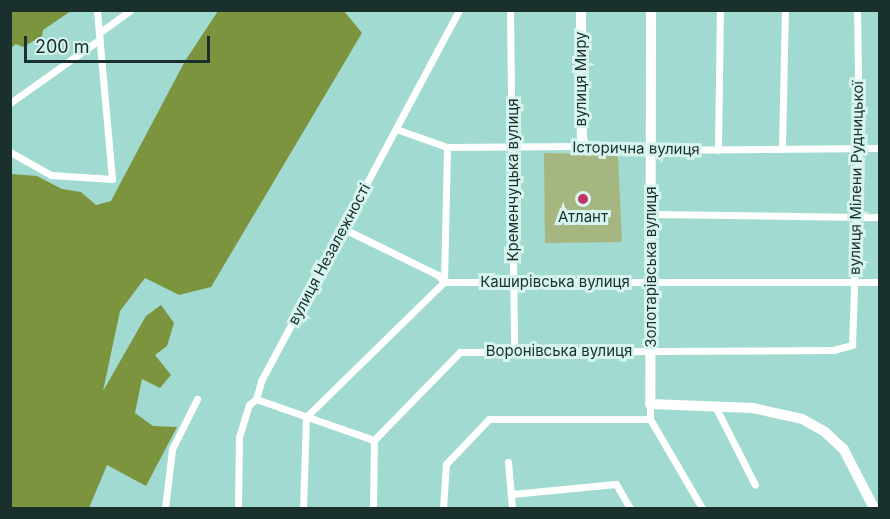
<!DOCTYPE html>
<html>
<head>
<meta charset="utf-8">
<style>
	body { margin:0 }
	#map { position:relative; width:890px; height:519px; overflow:hidden; background:#a1dad0; font-family:Inter,sans-serif }
	div>[style] { position:absolute }
	.green>* { inset:0; background:#a5b680 }
	.forest>* { inset:0; background:#7c943d }
	.street>* { height:7px; margin:-3.5px; padding:0 3.5px; transform-origin:3.5px; border-radius:3.5px; background:#fff }
	.primary>* { height:10px; margin:-5px; padding:0 5px; transform-origin:5px; border-radius:5px; background:#fff }
	.dots>* { width:16px; height:16px; translate:-50% -50%; box-sizing:border-box; border:3px solid #d8f4ef; border-radius:50% }
	span { translate:-50% -50%; white-space:nowrap; text-align:center; line-height:1.15; -webkit-text-stroke:6px #d8f4ef; paint-order:stroke }
	.street-label { font-size:15px; color:#19302d }
	.poi-label { font-size:15px; color:#19302d }
	.frame { position:absolute; inset:0; border:12px solid #19302d; pointer-events:none }
	.scale { position:absolute; left:24px; top:36px; width:186px; height:27px; box-sizing:border-box; border:3px solid #19302d; border-top:0; padding-left:8px; font-size:18px; line-height:21px; white-space:nowrap; color:#19302d; -webkit-text-stroke:4px #d8f4ef; paint-order:stroke }
</style>
</head>
<body>
<div id="map">
	<div class="green">
		<i style="clip-path:polygon(544px 153px,618px 155px,622px 242px,545px 243px)"></i>
	</div>
	<div class="forest">
		<i style="clip-path:polygon(11px 10px,71px 10px,71px 11px,43px 30px,42px 36px,23px 47px,16px 44px,11px 48px)"></i>
		<i style="clip-path:polygon(218px 11px,344px 11px,362px 33px,211px 287px,179px 295px,145px 278px,120px 311px,103px 391px,146px 316px,161px 305px,174px 323px,167px 346px,155px 355px,171px 375px,160px 388px,142px 379px,135px 413px,153px 426px,177px 427px,146px 486px,107px 465px,89px 508px,11px 508px,11px 174px,37px 176px,62px 189px,81px 192px,96px 205px,111px 201px,185px 61px)"></i>
	</div>
	<div class="street">
		<i style="left:510px;top:10px;width:339px;rotate:89.3deg"></i>
		<i style="left:99px;top:33px;width:39px;rotate:-36deg"></i>
		<i style="left:10px;top:103px;width:110px;rotate:-35.4deg"></i>
		<i style="left:396px;top:129px;width:54px;rotate:19.4deg"></i>
		<i style="left:447px;top:147px;width:138px;rotate:-0.4deg"></i>
		<i style="left:782px;top:149px;width:139px;rotate:-88.8deg"></i>
		<i style="left:651px;top:150px;width:229px;rotate:-0.5deg"></i>
		<i style="left:718px;top:150px;width:140px;rotate:-89.2deg"></i>
		<i style="left:10px;top:152px;width:47px;rotate:29.3deg"></i>
		<i style="left:51px;top:175px;width:61px;rotate:3.8deg"></i>
		<i style="left:112px;top:179px;width:170px;rotate:-95.1deg"></i>
		<i style="left:651px;top:214px;width:229px;rotate:0.8deg"></i>
		<i style="left:342px;top:228px;width:107px;rotate:26.1deg"></i>
		<i style="left:438px;top:275px;width:9px;rotate:49deg"></i>
		<i style="left:444px;top:282px;width:436px"></i>
		<i style="left:256px;top:399px;width:125px;rotate:19.2deg"></i>
		<i style="left:650px;top:404px;width:15px;rotate:90deg"></i>
		<i style="left:650px;top:419px;width:103px;rotate:59.7deg"></i>
		<i style="left:716px;top:408px;width:86px;rotate:63.1deg"></i>
		<i style="left:374px;top:440px;width:123px;rotate:-45.7deg"></i>
		<i style="left:460px;top:352px;width:373px;rotate:-0.3deg"></i>
		<i style="left:833px;top:350px;width:20px;rotate:-15deg"></i>
		<i style="left:852px;top:345px;width:197px;rotate:-88deg"></i>
		<i style="left:859px;top:148px;width:138px;rotate:-90.8deg"></i>
		<i style="left:508px;top:462px;width:46px;rotate:85deg"></i>
		<i style="left:512px;top:494px;width:104px;rotate:-5.5deg"></i>
		<i style="left:616px;top:484px;width:28px;rotate:60deg"></i>
		<i style="left:165px;top:508px;width:59px;rotate:-83.2deg"></i>
		<i style="left:172px;top:449px;width:56px;rotate:-63.4deg"></i>
		<i style="left:238px;top:508px;width:71px;rotate:-89.2deg"></i>
		<i style="left:239px;top:437px;width:34px;rotate:-73deg"></i>
		<i style="left:249px;top:405px;width:9px;rotate:-41deg"></i>
		<i style="left:256px;top:399px;width:19px;rotate:-74deg"></i>
		<i style="left:261px;top:381px;width:421px;rotate:-61.9deg"></i>
		<i style="left:303px;top:508px;width:91px;rotate:-88.1deg"></i>
		<i style="left:306px;top:417px;width:193px;rotate:-44.4deg"></i>
		<i style="left:444px;top:282px;width:135px;rotate:-88.7deg"></i>
		<i style="left:373px;top:508px;width:68px;rotate:-89.2deg"></i>
		<i style="left:443px;top:508px;width:44px;rotate:-86.1deg"></i>
		<i style="left:446px;top:464px;width:62px;rotate:-46.3deg"></i>
		<i style="left:489px;top:419px;width:161px"></i>
	</div>
	<div class="primary">
		<i style="left:581px;top:10px;width:128px;rotate:89.6deg"></i>
		<i style="left:582px;top:138px;width:9px;rotate:69deg"></i>
		<i style="left:585px;top:146px;width:66px;rotate:3.5deg"></i>
		<i style="left:651px;top:10px;width:394px;rotate:90.1deg"></i>
		<i style="left:650px;top:404px;width:103px;rotate:2.2deg"></i>
		<i style="left:753px;top:408px;width:50px;rotate:12.7deg"></i>
		<i style="left:802px;top:419px;width:26px;rotate:29deg"></i>
		<i style="left:825px;top:432px;width:26px;rotate:43deg"></i>
		<i style="left:844px;top:450px;width:65px;rotate:62.7deg"></i>
	</div>
	<div class="dots">
		<i style="left:583px;top:199px;background:#c13468"></i>
	</div>
	<div class="street-label">
		<span style="left:581px;top:79px;rotate:-90deg">вулиця Миру</span>
		<span style="left:636px;top:148px;rotate:1deg">Історична вулиця</span>
		<span style="left:856px;top:178px;rotate:-89deg">вулиця Мілени Рудницької</span>
		<span style="left:513px;top:180px;rotate:-90deg">Кременчуцька вулиця</span>
		<span style="left:329px;top:254px;rotate:-62deg">вулиця Незалежності</span>
		<span style="left:651px;top:267px;rotate:-90deg">Золотарівська вулиця</span>
		<span style="left:555px;top:282px">Каширівська вулиця</span>
		<span style="left:559px;top:351px">Воронівська вулиця</span>
	</div>
	<div class="poi-label">
		<span style="left:583px;top:217px">Атлант</span>
	</div>
	<div class="frame"></div>
	<div class="scale">200 m</div>
</div>
</body>
</html>
